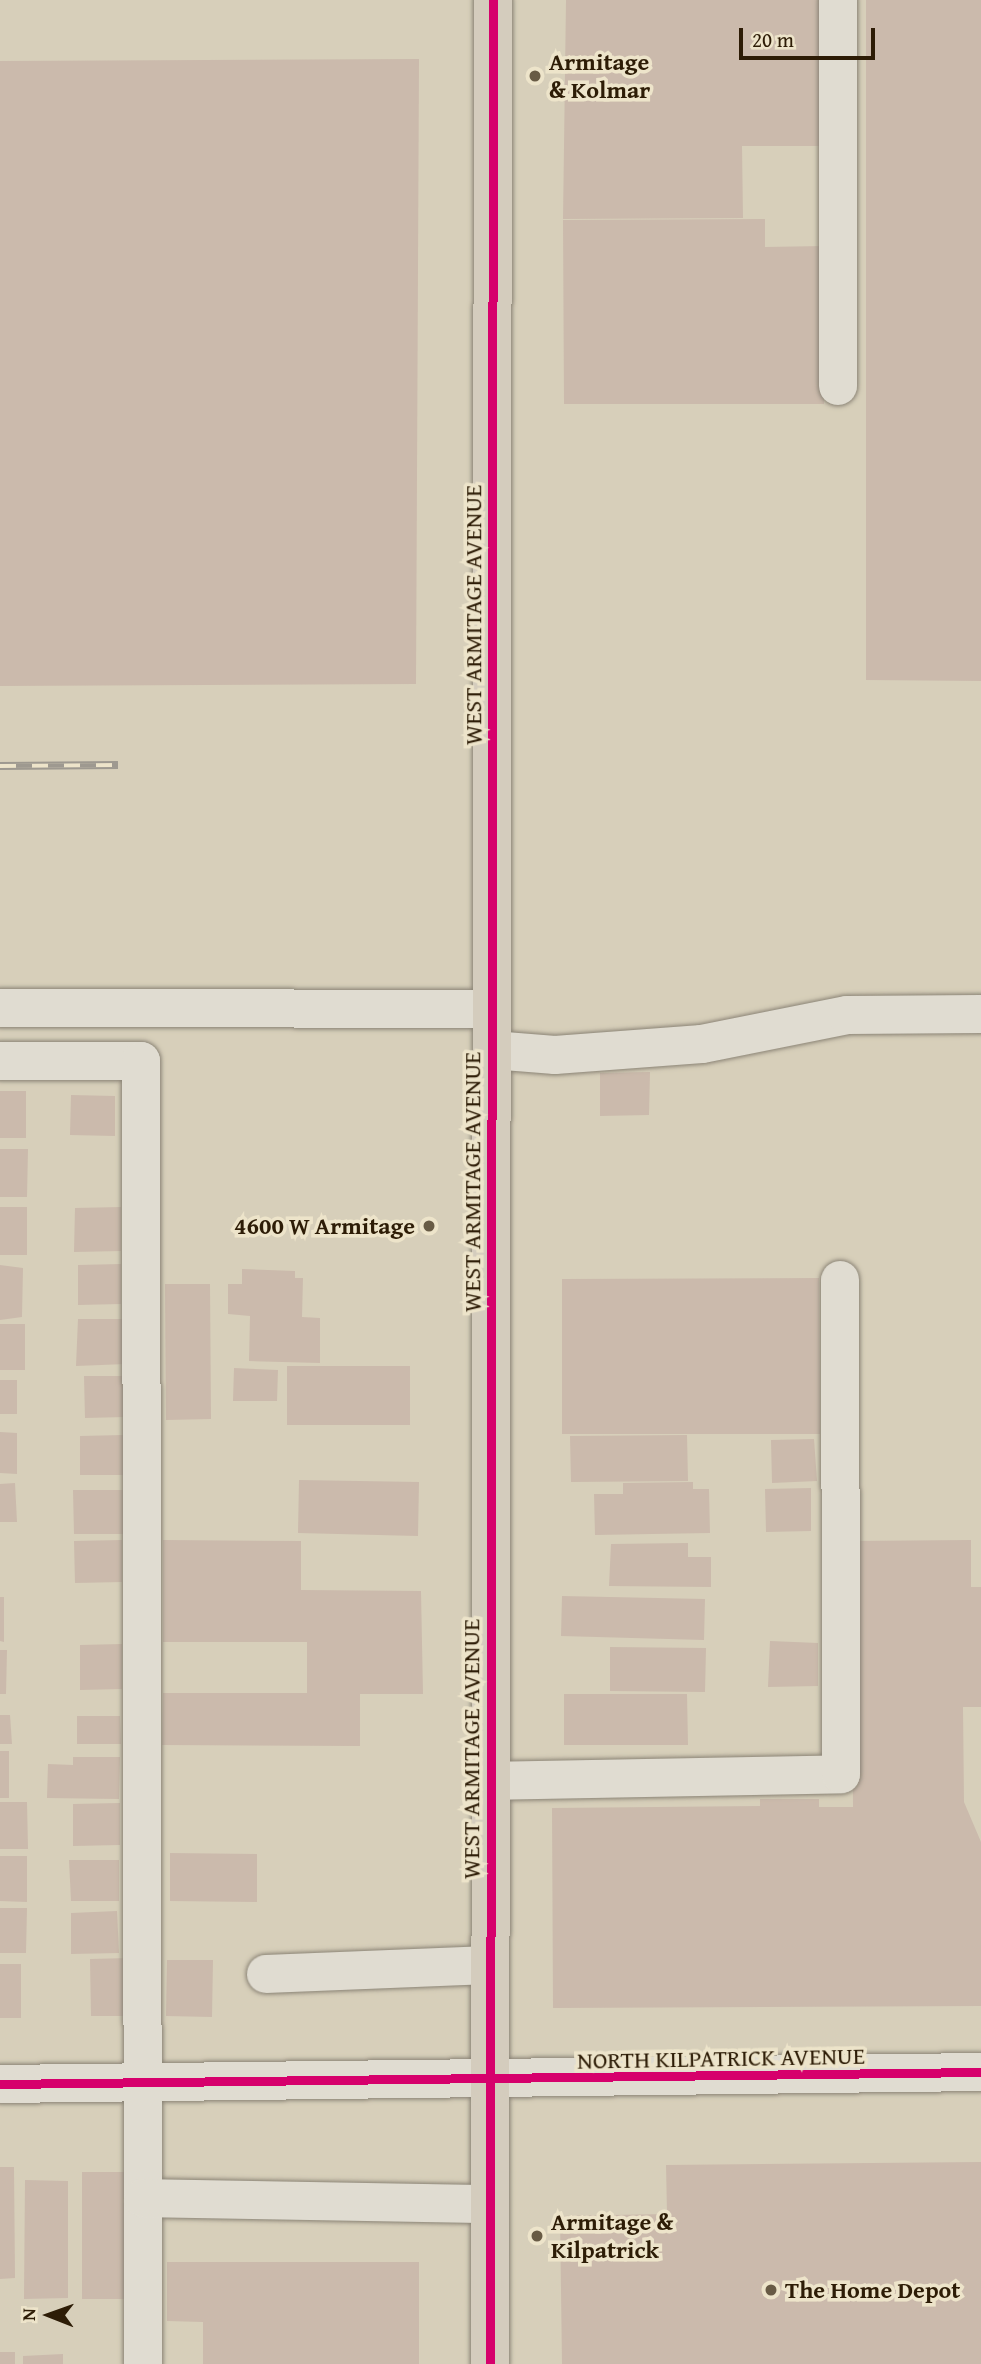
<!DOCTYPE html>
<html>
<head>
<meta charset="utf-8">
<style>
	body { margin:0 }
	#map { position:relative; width:981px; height:2364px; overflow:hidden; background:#d7cfba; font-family:"Gentium Book Plus",serif }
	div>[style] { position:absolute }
	.building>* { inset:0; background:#cbbaac }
	.roads { filter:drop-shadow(0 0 2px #8b8476) drop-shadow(0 0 2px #8b8476) }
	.minor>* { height:38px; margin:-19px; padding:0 19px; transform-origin:19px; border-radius:19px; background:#e0dcd1 }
	.major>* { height:38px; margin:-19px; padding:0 19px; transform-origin:19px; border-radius:19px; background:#d4ccbd }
	.rail>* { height:8px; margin-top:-4px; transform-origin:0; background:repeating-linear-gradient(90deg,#ede4ca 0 16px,#9e9990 0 32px); box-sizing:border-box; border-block:2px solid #9e9990 }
	.cycleway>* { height:9px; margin:-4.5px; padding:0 4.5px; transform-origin:4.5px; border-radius:4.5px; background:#d6006c }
	.dots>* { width:19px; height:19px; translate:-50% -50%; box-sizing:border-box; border:4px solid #ede4ca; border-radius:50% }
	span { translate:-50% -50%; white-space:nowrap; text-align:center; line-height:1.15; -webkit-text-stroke:7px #ede4ca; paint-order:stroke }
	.poi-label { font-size:24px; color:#2d1c06; font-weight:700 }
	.left { translate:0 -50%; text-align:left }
	.right { translate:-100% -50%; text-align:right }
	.street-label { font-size:24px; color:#2d1c06 }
	.north { position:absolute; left:14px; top:2280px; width:70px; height:70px; -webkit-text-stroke:5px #ede4ca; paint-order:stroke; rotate:271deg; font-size:19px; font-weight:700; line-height:28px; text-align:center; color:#2d1c06 }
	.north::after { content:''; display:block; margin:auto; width:24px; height:32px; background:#2d1c06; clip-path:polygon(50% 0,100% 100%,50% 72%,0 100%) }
	.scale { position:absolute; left:739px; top:28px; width:136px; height:32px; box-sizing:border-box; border:4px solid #2d1c06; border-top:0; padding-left:9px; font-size:21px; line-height:24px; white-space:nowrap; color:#2d1c06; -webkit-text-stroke:5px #ede4ca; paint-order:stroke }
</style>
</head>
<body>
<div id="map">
	<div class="building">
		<i style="clip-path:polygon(566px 0,821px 0,820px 146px,742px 146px,743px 218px,563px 219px)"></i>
		<i style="clip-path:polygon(866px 0,981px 0,981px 681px,866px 680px)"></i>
		<i style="clip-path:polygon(419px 59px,416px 684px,0 686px,0 61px)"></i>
		<i style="clip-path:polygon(765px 219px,765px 247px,824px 246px,824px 404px,564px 404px,563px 220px)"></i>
		<i style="clip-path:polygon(650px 1072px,649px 1115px,600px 1116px,600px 1073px)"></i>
		<i style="clip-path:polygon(0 1091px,26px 1091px,26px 1138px,0 1138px)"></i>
		<i style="clip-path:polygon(71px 1095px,115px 1096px,115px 1136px,70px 1135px)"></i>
		<i style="clip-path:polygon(0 1149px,28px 1149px,27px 1197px,0 1197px)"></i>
		<i style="clip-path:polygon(0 1207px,27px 1207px,27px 1255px,0 1255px)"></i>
		<i style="clip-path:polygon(121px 1207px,121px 1251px,74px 1252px,75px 1208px)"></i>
		<i style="clip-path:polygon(121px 1264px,121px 1304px,78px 1305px,78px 1265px)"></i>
		<i style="clip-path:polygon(0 1265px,23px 1268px,22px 1317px,0 1320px)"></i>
		<i style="clip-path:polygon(242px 1269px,295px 1271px,295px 1278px,303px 1278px,302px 1317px,320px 1318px,320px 1363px,249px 1361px,250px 1316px,228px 1314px,228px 1284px,242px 1284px)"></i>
		<i style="clip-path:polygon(819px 1278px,820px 1434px,562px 1434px,562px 1279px)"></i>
		<i style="clip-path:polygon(165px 1284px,210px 1284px,211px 1419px,166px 1420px)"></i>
		<i style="clip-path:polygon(78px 1319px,126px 1319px,126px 1364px,76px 1366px)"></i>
		<i style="clip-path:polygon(0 1324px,25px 1324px,25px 1370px,0 1370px)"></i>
		<i style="clip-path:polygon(287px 1366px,410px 1366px,410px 1425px,287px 1425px)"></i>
		<i style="clip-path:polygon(234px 1368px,278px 1370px,277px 1401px,233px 1401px)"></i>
		<i style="clip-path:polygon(84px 1376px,125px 1376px,125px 1417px,85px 1418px)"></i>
		<i style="clip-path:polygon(0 1380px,17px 1380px,17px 1414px,0 1414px)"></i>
		<i style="clip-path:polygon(0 1432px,17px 1433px,17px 1474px,0 1473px)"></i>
		<i style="clip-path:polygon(123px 1435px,124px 1475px,80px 1475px,80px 1436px)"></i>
		<i style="clip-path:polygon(687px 1435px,688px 1481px,571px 1482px,570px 1436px)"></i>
		<i style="clip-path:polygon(814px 1439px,817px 1481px,772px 1483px,771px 1440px)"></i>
		<i style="clip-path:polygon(299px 1480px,419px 1482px,418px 1536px,298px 1533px)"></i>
		<i style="clip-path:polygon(693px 1482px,693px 1489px,709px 1489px,710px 1533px,595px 1535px,594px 1494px,623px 1494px,623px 1483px)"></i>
		<i style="clip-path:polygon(15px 1483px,17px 1522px,0 1522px,0 1484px)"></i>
		<i style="clip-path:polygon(811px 1488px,811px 1531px,766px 1532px,765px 1489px)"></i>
		<i style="clip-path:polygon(73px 1490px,124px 1490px,124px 1534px,74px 1534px)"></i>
		<i style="clip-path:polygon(122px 1540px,122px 1582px,75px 1583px,74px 1541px)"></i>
		<i style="clip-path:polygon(163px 1540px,301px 1541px,301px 1590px,421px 1591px,423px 1694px,360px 1694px,360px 1746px,162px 1745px,163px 1693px,307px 1693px,307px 1642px,163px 1642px)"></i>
		<i style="clip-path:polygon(971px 1540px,971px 1587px,981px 1587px,981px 1707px,963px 1707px,964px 1802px,981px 1842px,981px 2006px,553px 2008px,552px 1808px,760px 1806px,760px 1799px,819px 1799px,819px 1807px,853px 1807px,851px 1541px)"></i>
		<i style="clip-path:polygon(688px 1543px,688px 1557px,711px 1557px,711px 1587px,609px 1586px,611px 1544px)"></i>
		<i style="clip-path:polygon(562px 1596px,705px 1599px,704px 1640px,561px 1636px)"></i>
		<i style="clip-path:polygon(0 1597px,4px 1597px,4px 1642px,0 1641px)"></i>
		<i style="clip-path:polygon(770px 1641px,818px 1643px,818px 1686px,768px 1687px)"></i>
		<i style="clip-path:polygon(122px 1644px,122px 1689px,80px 1690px,80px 1645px)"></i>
		<i style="clip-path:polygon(610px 1647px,706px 1648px,705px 1692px,610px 1691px)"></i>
		<i style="clip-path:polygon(0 1650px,7px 1650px,6px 1694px,0 1694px)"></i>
		<i style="clip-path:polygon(564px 1694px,687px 1694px,688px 1745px,564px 1745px)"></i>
		<i style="clip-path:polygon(0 1715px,10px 1715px,12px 1744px,0 1744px)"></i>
		<i style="clip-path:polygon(77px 1716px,120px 1716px,121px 1744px,77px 1744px)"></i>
		<i style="clip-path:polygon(0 1751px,9px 1751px,9px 1798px,0 1798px)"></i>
		<i style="clip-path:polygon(73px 1757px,120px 1757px,119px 1799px,47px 1798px,48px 1764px,73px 1765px)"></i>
		<i style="clip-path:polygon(0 1802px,27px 1802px,28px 1849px,0 1849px)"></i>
		<i style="clip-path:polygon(120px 1803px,120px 1845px,73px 1846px,73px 1804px)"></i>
		<i style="clip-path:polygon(170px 1853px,257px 1854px,257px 1902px,170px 1901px)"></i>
		<i style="clip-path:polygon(0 1856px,27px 1856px,27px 1902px,0 1901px)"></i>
		<i style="clip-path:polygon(69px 1860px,119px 1860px,119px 1901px,71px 1901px)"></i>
		<i style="clip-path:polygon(0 1908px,27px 1908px,26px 1953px,0 1953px)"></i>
		<i style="clip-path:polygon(117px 1911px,119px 1953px,71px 1954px,71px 1913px)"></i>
		<i style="clip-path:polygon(129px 1958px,130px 2016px,91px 2016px,90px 1959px)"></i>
		<i style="clip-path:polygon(167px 1960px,213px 1960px,212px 2017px,166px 2016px)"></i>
		<i style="clip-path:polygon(0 1964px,21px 1964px,21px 2018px,0 2018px)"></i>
		<i style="clip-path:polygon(981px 2162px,981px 2364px,562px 2364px,560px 2216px,667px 2214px,666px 2165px)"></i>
		<i style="clip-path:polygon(0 2167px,14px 2167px,15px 2278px,0 2279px)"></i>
		<i style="clip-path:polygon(82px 2172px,125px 2172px,125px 2299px,82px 2299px)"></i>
		<i style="clip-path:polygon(25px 2180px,68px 2181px,68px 2298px,24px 2299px)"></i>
		<i style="clip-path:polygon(167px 2262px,419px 2262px,419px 2364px,203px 2364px,203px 2322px,167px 2321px)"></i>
		<i style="clip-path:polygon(0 2352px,15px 2352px,15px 2364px,0 2364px)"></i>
		<i style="clip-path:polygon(63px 2354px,63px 2364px,23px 2364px,23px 2356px)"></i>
	</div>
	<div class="roads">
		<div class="minor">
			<i style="left:838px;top:0;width:386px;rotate:90deg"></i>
			<i style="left:0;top:1008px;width:492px;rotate:0.1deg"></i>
			<i style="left:492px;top:1050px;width:63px;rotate:4.5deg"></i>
			<i style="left:555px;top:1055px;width:147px;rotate:-4.3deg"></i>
			<i style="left:702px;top:1044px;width:148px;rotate:-11.3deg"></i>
			<i style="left:847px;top:1015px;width:134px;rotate:-0.4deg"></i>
			<i style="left:0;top:1061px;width:141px"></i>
			<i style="left:141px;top:1061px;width:1303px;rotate:89.91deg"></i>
			<i style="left:490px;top:1781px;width:351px;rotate:-1.1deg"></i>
			<i style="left:841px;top:1774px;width:494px;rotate:-90.1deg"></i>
			<i style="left:266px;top:1974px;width:223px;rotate:-2.3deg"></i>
			<i style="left:0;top:2084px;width:981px;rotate:-0.7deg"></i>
			<i style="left:143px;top:2198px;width:347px;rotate:1deg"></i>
		</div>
		<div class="major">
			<i style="left:490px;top:2364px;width:2364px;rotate:-89.93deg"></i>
		</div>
	</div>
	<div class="rail">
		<i style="left:0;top:766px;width:118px;rotate:-0.5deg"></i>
	</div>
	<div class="cycleway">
		<i style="left:0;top:2084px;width:981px;rotate:-0.7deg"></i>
		<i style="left:490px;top:2364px;width:2364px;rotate:-89.93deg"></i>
	</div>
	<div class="dots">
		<i style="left:535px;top:76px;background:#685b45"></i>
		<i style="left:429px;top:1226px;background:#685b45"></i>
		<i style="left:537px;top:2236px;background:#685b45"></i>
		<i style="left:771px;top:2290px;background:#685b45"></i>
	</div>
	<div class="poi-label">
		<span class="left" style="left:549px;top:76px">Armitage<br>&amp; Kolmar</span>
		<span class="right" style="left:415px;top:1226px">4600 W Armitage</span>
		<span class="left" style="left:551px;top:2236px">Armitage &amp;<br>Kilpatrick</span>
		<span class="left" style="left:785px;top:2290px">The Home Depot</span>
	</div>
	<div class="street-label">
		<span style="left:473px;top:615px;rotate:-90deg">WEST ARMITAGE AVENUE</span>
		<span style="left:472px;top:1182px;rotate:-90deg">WEST ARMITAGE AVENUE</span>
		<span style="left:471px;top:1749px;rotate:-90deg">WEST ARMITAGE AVENUE</span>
		<span style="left:721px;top:2058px;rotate:-1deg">NORTH KILPATRICK AVENUE</span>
	</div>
	<div class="north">N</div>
	<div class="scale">20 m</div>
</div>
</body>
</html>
